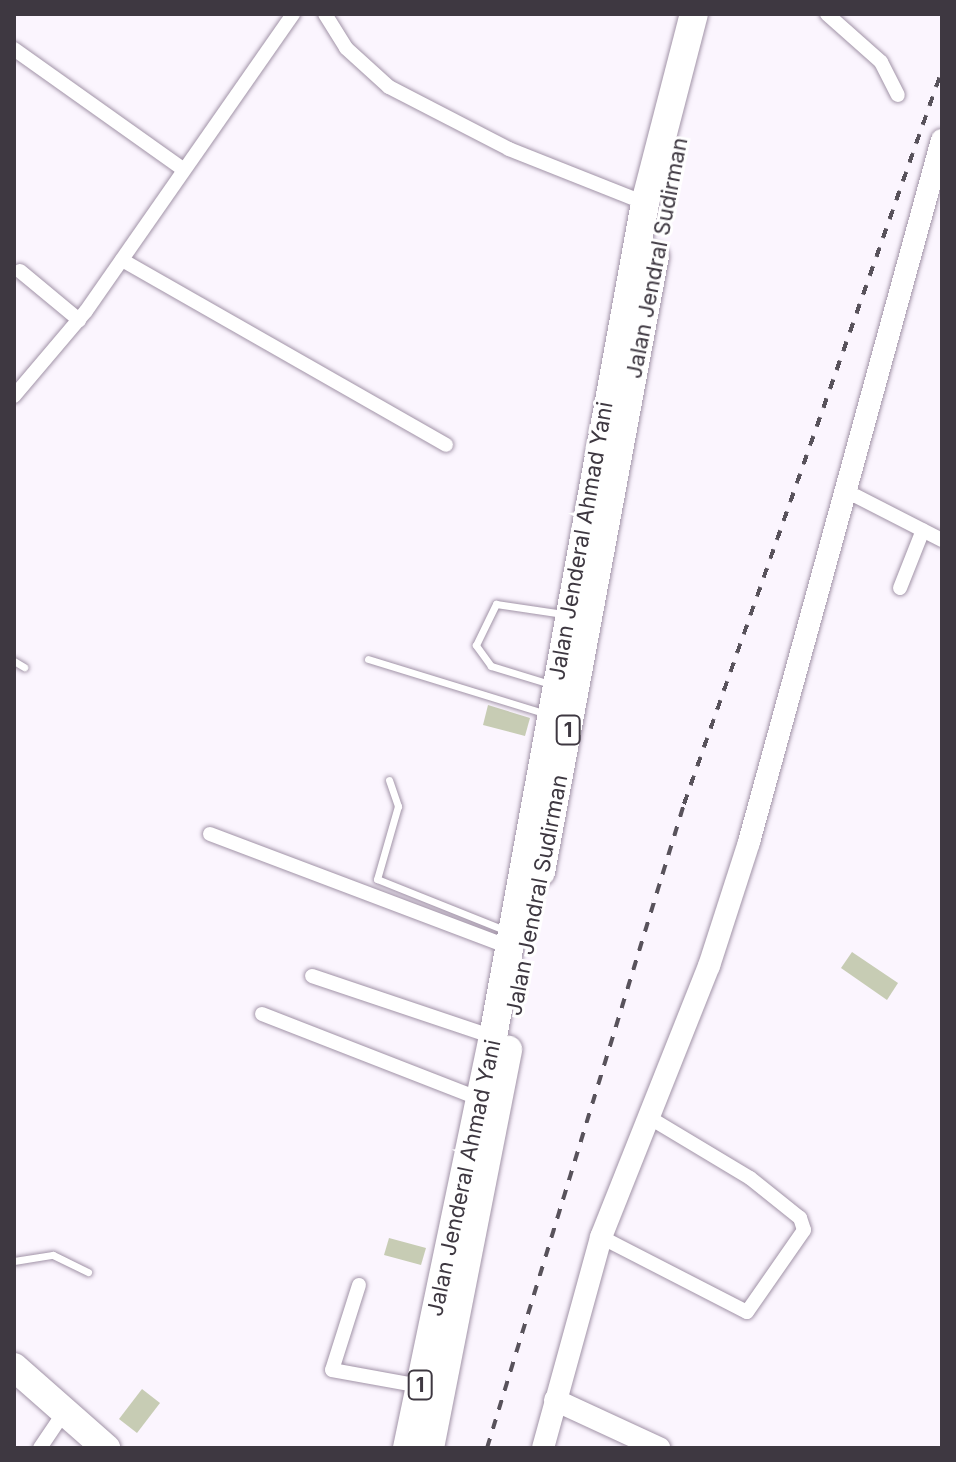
<!DOCTYPE html>
<html>
<head>
<meta charset="utf-8">
<style>
	body { margin:0 }
	#map { position:relative; width:956px; height:1462px; overflow:hidden; background:#fbf5fe; font-family:Inter,sans-serif }
	div>[style] { position:absolute }
	.building>* { inset:0; background:#c7ccb4 }
	.roads { filter:drop-shadow(0 0 2px #a193a7) drop-shadow(0 0 2px #a193a7) }
	.lane>* { height:7px; margin:-3.5px; padding:0 3.5px; transform-origin:3.5px; border-radius:3.5px; background:#fff }
	.street>* { height:14px; margin:-7px; padding:0 7px; transform-origin:7px; border-radius:7px; background:#fff }
	.secondary>* { height:22px; margin:-11px; padding:0 11px; transform-origin:11px; border-radius:11px; background:#fff }
	.highway>* { height:28px; margin:-14px; padding:0 14px; transform-origin:14px; border-radius:14px; background:#fff }
	.rail>* { height:4px; margin-top:-2px; transform-origin:0; background:repeating-linear-gradient(90deg,#58525b 0 10px,transparent 0 20px) }
	span { translate:-50% -50%; white-space:nowrap; text-align:center; line-height:1.15; -webkit-text-stroke:6px #fff; paint-order:stroke }
	.shield-label span { padding:2px 6px; background:#fff; border:2px solid; border-radius:6px; -webkit-text-stroke-width:0 }
	.shield-label { font-size:20px; color:#3e3841; font-weight:700 }
	.street-label { font-size:22px; color:#3e3841 }
	.frame { position:absolute; inset:0; border:16px solid #3e3841; pointer-events:none }
</style>
</head>
<body>
<div id="map">
	<div class="building">
		<i style="clip-path:polygon(488px 705px,530px 718px,525px 736px,483px 725px)"></i>
		<i style="clip-path:polygon(852px 952px,898px 983px,887px 1000px,841px 968px)"></i>
		<i style="clip-path:polygon(389px 1238px,426px 1248px,421px 1265px,384px 1255px)"></i>
		<i style="clip-path:polygon(142px 1389px,160px 1403px,137px 1433px,119px 1419px)"></i>
	</div>
	<div class="roads">
		<div class="lane">
			<i style="left:368px;top:659px;width:187px;rotate:17.1deg"></i>
			<i style="left:14px;top:661px;width:12px;rotate:31deg"></i>
			<i style="left:550px;top:684px;width:62px;rotate:-163deg"></i>
			<i style="left:491px;top:666px;width:26px;rotate:-126deg"></i>
			<i style="left:476px;top:645px;width:46px;rotate:-64deg"></i>
			<i style="left:496px;top:604px;width:68px;rotate:8.5deg"></i>
			<i style="left:389px;top:780px;width:28px;rotate:71deg"></i>
			<i style="left:398px;top:806px;width:76px;rotate:106deg"></i>
			<i style="left:377px;top:879px;width:140px;rotate:21.8deg"></i>
			<i style="left:14px;top:1261px;width:39px;rotate:-9deg"></i>
			<i style="left:53px;top:1255px;width:39px;rotate:26deg"></i>
		</div>
		<div class="street">
			<i style="left:325px;top:14px;width:40px;rotate:58deg"></i>
			<i style="left:346px;top:48px;width:58px;rotate:42.2deg"></i>
			<i style="left:389px;top:87px;width:135px;rotate:27.3deg"></i>
			<i style="left:509px;top:149px;width:146px;rotate:21.7deg"></i>
			<i style="left:827px;top:14px;width:72px;rotate:41.6deg"></i>
			<i style="left:881px;top:62px;width:37px;rotate:63deg"></i>
			<i style="left:14px;top:49px;width:204px;rotate:35.4deg"></i>
			<i style="left:122px;top:260px;width:373px;rotate:29.7deg"></i>
			<i style="left:20px;top:271px;width:77px;rotate:39.7deg"></i>
			<i style="left:14px;top:396px;width:111px;rotate:-49.7deg"></i>
			<i style="left:86px;top:311px;width:362px;rotate:-55.1deg"></i>
			<i style="left:856px;top:496px;width:97px;rotate:27.1deg"></i>
			<i style="left:900px;top:588px;width:62px;rotate:-68.4deg"></i>
			<i style="left:210px;top:834px;width:320px;rotate:20.7deg"></i>
			<i style="left:312px;top:976px;width:191px;rotate:18.6deg"></i>
			<i style="left:262px;top:1014px;width:232px;rotate:21.3deg"></i>
			<i style="left:601px;top:1237px;width:164px;rotate:27.2deg"></i>
			<i style="left:747px;top:1312px;width:100px;rotate:-55.2deg"></i>
			<i style="left:804px;top:1230px;width:13px;rotate:-108deg"></i>
			<i style="left:800px;top:1218px;width:64px;rotate:-141.3deg"></i>
			<i style="left:750px;top:1178px;width:120px;rotate:-149deg"></i>
			<i style="left:359px;top:1285px;width:89px;rotate:107.6deg"></i>
			<i style="left:332px;top:1370px;width:89px;rotate:10.3deg"></i>
			<i style="left:40px;top:1448px;width:45px;rotate:-56deg"></i>
		</div>
		<div class="secondary">
			<i style="left:555px;top:1400px;width:115px;rotate:24.8deg"></i>
			<i style="left:543px;top:1448px;width:219px;rotate:-74.6deg"></i>
			<i style="left:601px;top:1237px;width:292px;rotate:-68.3deg"></i>
			<i style="left:709px;top:966px;width:130px;rotate:-72.1deg"></i>
			<i style="left:749px;top:842px;width:728px;rotate:-74.63deg"></i>
		</div>
		<div class="highway">
			<i style="left:541px;top:872px;width:626px;rotate:-79.52deg"></i>
			<i style="left:14px;top:1367px;width:123px;rotate:41.4deg"></i>
			<i style="left:407px;top:1448px;width:420px;rotate:-78.2deg"></i>
			<i style="left:493px;top:1037px;width:848px;rotate:-79.67deg"></i>
			<i style="left:645px;top:203px;width:195px;rotate:-75.5deg"></i>
			<i style="left:430px;top:1448px;width:406px;rotate:-78.9deg"></i>
		</div>
	</div>
	<div class="rail">
		<i style="left:487px;top:1448px;width:673px;rotate:-72.99deg"></i>
		<i style="left:684px;top:804px;width:778px;rotate:-70.63deg"></i>
	</div>
	<div class="shield-label">
		<span style="left:568px;top:730px">1</span>
		<span style="left:420px;top:1385px">1</span>
	</div>
	<div class="street-label">
		<span style="left:657px;top:258px;rotate:-79deg">Jalan Jendral Sudirman</span>
		<span style="left:581px;top:541px;rotate:-80deg">Jalan Jenderal Ahmad Yani</span>
		<span style="left:537px;top:895px;rotate:-79deg">Jalan Jendral Sudirman</span>
		<span style="left:464px;top:1178px;rotate:-78deg">Jalan Jenderal Ahmad Yani</span>
	</div>
	<div class="frame"></div>
</div>
</body>
</html>
